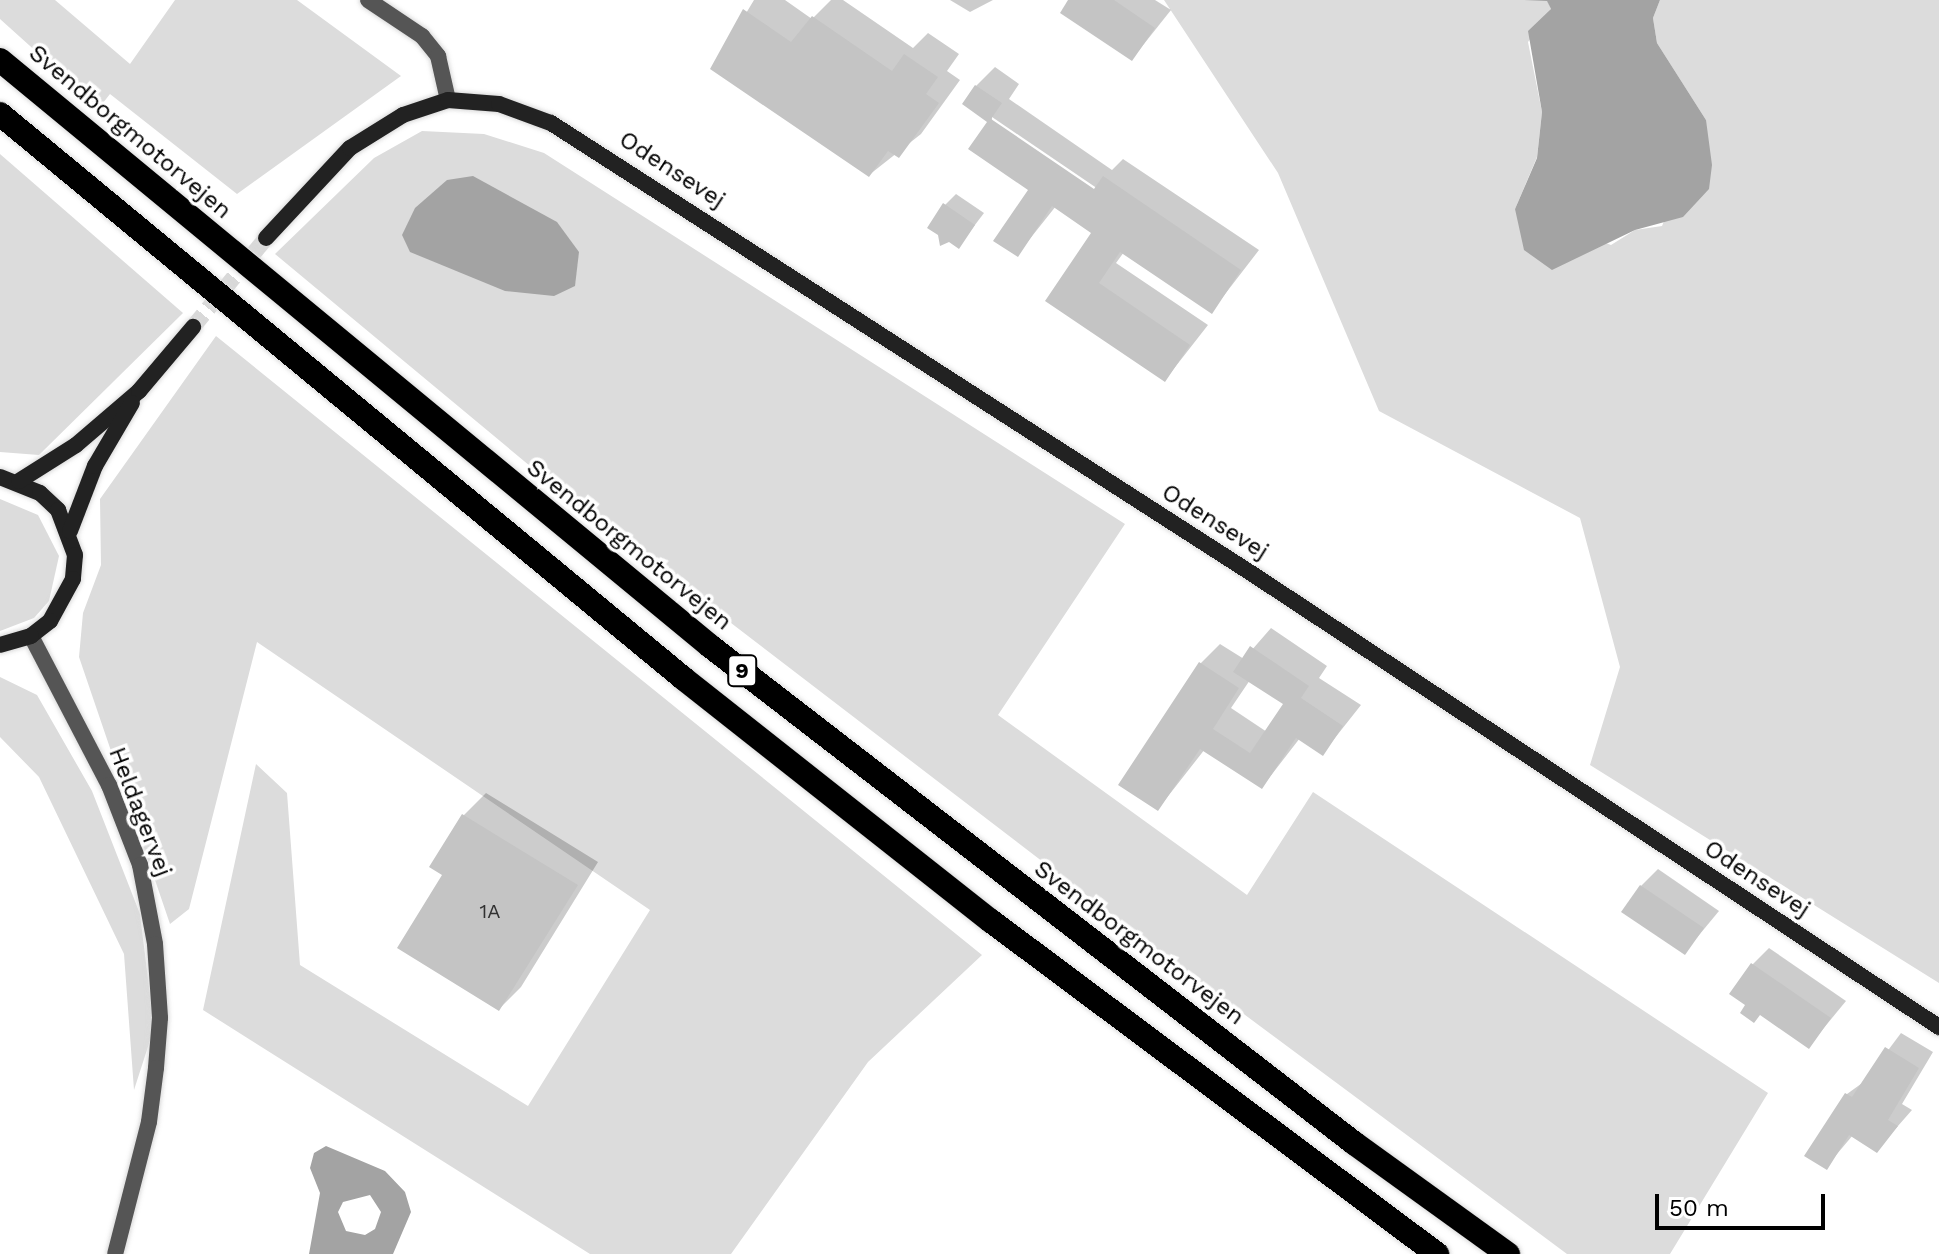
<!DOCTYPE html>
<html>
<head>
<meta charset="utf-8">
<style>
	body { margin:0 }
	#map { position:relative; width:1939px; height:1254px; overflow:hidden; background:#fff; font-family:"Work Sans",sans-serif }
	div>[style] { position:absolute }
	.green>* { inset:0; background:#dcdcdc }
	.water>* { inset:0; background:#a3a3a3 }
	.shadow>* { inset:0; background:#0003 }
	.building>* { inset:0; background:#c4c4c4 }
	.secondary-tunnel>* { height:16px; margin-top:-8px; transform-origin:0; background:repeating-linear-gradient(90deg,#d9d9d9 0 16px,transparent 0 24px) }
	.roads { filter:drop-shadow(0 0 2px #dbdbdb) drop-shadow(0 0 2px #dbdbdb) }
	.minor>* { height:16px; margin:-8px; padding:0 8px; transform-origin:8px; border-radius:8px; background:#555 }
	.tertiary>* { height:16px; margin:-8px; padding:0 8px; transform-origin:8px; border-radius:8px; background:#555 }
	.secondary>* { height:16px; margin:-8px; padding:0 8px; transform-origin:8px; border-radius:8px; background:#222 }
	.motorway>* { height:24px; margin:-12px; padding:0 12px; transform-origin:12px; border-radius:12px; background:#000 }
	span { translate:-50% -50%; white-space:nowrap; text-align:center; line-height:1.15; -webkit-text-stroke:7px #fff; paint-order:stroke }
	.number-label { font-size:20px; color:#313131 }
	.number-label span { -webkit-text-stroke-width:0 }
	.shield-label span { padding:2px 6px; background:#fff; border:2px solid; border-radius:6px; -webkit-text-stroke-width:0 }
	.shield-label { font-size:22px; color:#000; font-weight:700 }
	.street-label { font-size:24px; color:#000 }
	.scale { position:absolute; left:1655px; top:1194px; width:170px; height:36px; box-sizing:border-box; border:4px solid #000; border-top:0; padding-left:10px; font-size:24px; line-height:28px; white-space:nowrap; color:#000; -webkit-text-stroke:6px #fff; paint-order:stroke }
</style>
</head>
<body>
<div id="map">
	<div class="green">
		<i style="clip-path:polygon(0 0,55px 0,130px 64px,175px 0,297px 0,401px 76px,237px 194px,110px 94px,99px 108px,0 19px)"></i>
		<i style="clip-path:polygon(1164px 0,1547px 0,1551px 9px,1528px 42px,1542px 112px,1537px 157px,1515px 209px,1611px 245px,1635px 230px,1662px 226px,1706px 120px,1657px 43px,1653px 18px,1660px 0,1939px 0,1939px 983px,1590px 765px,1620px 667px,1580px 518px,1379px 411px,1278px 173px)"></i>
		<i style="clip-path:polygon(422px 131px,484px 134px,544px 153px,1125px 524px,998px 715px,1247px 895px,1313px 792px,1768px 1093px,1670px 1254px,1567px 1254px,1167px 957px,577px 505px,275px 254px,374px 158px)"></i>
		<i style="clip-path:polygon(0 154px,183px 313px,39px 455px,0 452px)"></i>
		<i style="clip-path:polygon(216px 336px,982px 955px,868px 1062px,731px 1254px,590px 1254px,203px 1010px,256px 764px,287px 793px,300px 965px,528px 1106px,650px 910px,257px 642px,189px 909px,170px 924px,79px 657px,83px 613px,101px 565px,100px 499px)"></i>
		<i style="clip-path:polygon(0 499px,38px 515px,59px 556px,49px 601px,34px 618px,0 631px)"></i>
		<i style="clip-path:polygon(0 677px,37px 695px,92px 791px,140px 914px,154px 1028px,134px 1090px,124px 954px,39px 777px,0 737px)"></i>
	</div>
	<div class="water">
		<i style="clip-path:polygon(1524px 0,1660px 0,1653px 18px,1657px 43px,1706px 120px,1712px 165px,1709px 189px,1683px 217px,1635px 230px,1552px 270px,1524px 250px,1515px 209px,1537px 158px,1542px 112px,1528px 31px,1551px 9px,1547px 1px)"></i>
		<i style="clip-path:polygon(473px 176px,557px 222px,579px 252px,575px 286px,554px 296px,505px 291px,410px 252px,402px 235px,415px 208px,447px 180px)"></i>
		<i style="clip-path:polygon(evenodd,326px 1146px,385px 1171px,405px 1192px,411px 1212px,393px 1254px,309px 1254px,320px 1193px,310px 1168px,314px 1153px,326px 1146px,370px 1195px,381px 1212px,375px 1229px,365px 1235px,346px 1231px,338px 1212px,343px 1202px,370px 1195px)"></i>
	</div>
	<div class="shadow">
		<i style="clip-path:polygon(754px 0,785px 0,812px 19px,831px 0,843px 0,913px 48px,928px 33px,959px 54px,947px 71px,960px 80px,921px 134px,869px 175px,713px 68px)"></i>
		<i style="clip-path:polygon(950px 0,993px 0,970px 12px)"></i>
		<i style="clip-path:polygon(1071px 0,1155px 0,1171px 10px,1132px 59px)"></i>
		<i style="clip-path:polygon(evenodd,995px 67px,1019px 84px,1009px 99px,1112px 170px,1123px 159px,1259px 250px,1212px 311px,1124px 252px,1116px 263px,1208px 325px,1165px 380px,1048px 300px,1094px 232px,1056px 206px,1017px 255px,1031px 189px,990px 121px,976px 86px,995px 67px,992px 117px,1104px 193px,1101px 196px,992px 122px,992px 117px)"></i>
		<i style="clip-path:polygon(956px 194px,984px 213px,959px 246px,945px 205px)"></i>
		<i style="clip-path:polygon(evenodd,1271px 628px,1327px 666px,1319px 678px,1361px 705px,1323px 753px,1300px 738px,1262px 787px,1205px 749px,1158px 809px,1201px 663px,1220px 644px,1244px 659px,1271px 628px,1250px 680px,1286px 704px,1267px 732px,1231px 708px,1250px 680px)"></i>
		<i style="clip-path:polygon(486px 793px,598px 862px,521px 987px,499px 1009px,445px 874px,432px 866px,464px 815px)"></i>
		<i style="clip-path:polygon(1658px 869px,1719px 911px,1685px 952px,1641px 886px)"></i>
		<i style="clip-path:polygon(1769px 948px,1846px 1001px,1809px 1046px,1748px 1004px,1752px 965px)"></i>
		<i style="clip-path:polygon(1901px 1033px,1933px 1052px,1902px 1104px,1912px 1110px,1876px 1151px,1853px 1135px,1826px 1167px,1807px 1155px,1847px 1094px,1865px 1081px)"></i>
	</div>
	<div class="building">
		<i style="clip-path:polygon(1068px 0,1114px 0,1155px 28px,1132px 61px,1060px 13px)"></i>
		<i style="clip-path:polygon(743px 9px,791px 42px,812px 16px,892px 71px,904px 54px,938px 77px,926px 94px,939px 103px,899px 158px,888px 151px,869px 177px,710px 69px)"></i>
		<i style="clip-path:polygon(975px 85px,1002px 103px,991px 119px,1094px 189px,1103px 176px,1241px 270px,1212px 314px,1120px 252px,1099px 283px,1190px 345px,1165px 382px,1045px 301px,1091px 233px,1052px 206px,1018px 257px,993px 241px,1028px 190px,968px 149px,987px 122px,962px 104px)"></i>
		<i style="clip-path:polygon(943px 203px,975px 225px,959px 249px,949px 242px,940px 246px,938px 235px,927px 228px)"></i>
		<i style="clip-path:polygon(1250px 646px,1309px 686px,1301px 698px,1343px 726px,1323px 756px,1296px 738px,1262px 789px,1200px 749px,1158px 811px,1118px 785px,1199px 662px,1239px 688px,1213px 729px,1250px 753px,1283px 704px,1233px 672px)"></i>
		<i style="clip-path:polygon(462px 814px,578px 885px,499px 1011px,397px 948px,442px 875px,429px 867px)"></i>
		<i style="clip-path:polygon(1640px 885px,1704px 928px,1685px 955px,1621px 912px)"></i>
		<i style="clip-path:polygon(1751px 963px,1831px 1018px,1809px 1049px,1760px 1015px,1754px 1023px,1740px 1013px,1745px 1005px,1729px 994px)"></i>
		<i style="clip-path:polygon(1885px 1047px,1919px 1068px,1888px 1120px,1898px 1126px,1877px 1153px,1849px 1135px,1827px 1170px,1804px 1156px,1845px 1093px,1852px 1097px)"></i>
	</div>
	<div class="secondary-tunnel">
		<i style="left:193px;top:327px;width:115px;rotate:-50.6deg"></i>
	</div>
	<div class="roads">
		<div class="minor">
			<i style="left:368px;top:0;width:65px;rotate:33.7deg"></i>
			<i style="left:422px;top:36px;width:26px;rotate:51deg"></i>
			<i style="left:438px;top:56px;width:45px;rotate:77.2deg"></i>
		</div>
		<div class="tertiary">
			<i style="left:31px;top:636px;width:168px;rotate:62.4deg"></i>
			<i style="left:109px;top:785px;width:86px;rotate:68.8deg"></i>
			<i style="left:140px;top:865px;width:80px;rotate:79.2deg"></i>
			<i style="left:155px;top:944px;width:74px;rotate:86.1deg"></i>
			<i style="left:160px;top:1018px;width:50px;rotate:94.6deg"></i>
			<i style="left:156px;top:1068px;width:54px;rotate:97.4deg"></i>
			<i style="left:149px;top:1122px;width:136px;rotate:104.4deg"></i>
		</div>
		<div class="secondary">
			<i style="left:266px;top:238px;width:123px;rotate:-47deg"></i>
			<i style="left:350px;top:148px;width:62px;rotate:-31.9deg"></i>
			<i style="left:403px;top:115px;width:47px;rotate:-18.4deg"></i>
			<i style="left:448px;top:100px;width:51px;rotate:4.5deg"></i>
			<i style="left:499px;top:104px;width:55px;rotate:20.1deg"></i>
			<i style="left:551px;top:123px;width:836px;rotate:32.74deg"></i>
			<i style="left:1254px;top:575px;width:821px;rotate:33.42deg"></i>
			<i style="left:0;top:477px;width:43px;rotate:21.8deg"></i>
			<i style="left:40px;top:493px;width:25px;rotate:43deg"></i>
			<i style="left:58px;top:510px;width:48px;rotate:69.3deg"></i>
			<i style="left:75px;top:555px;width:24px;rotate:95deg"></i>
			<i style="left:73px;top:579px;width:48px;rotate:118.7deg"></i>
			<i style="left:50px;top:621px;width:24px;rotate:142deg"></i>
			<i style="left:31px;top:636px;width:32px;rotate:164deg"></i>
			<i style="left:19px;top:481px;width:67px;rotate:-32.3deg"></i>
			<i style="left:76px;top:445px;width:83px;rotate:-40.6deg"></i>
			<i style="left:139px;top:391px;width:84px;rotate:-49.8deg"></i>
			<i style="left:70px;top:531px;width:70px;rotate:-69deg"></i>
			<i style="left:95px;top:466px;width:73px;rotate:-59.6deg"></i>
		</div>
		<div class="motorway">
			<i style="left:0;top:60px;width:921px;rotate:39.53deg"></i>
			<i style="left:710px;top:646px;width:813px;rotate:37.66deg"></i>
			<i style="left:1354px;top:1143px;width:190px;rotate:35.8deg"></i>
			<i style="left:0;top:114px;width:886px;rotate:39.55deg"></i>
			<i style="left:683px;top:678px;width:392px;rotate:38.3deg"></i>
			<i style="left:991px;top:921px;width:557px;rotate:36.75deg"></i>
		</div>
	</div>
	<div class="number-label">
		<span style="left:490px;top:911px">1A</span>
	</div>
	<div class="shield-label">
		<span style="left:742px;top:671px">9</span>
	</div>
	<div class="street-label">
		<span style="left:130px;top:132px;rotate:40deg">Svendborgmotorvejen</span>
		<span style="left:672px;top:170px;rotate:33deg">Odensevej</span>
		<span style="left:1215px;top:522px;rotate:32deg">Odensevej</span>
		<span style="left:629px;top:545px;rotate:39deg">Svendborgmotorvejen</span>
		<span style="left:140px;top:812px;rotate:69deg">Heldagervej</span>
		<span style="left:1757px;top:879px;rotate:33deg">Odensevej</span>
		<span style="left:1139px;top:943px;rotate:37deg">Svendborgmotorvejen</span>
	</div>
	<div class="scale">50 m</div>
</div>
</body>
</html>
